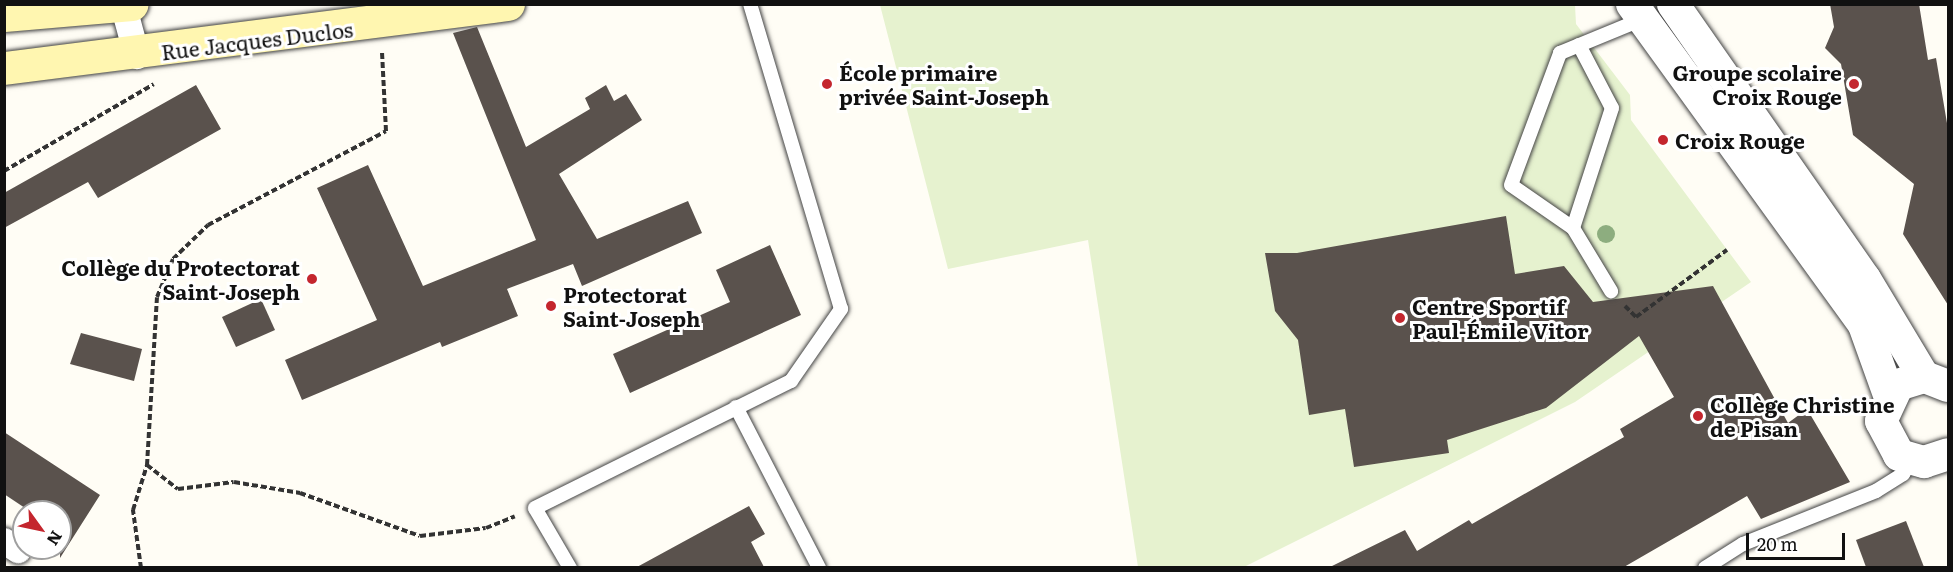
<!DOCTYPE html>
<html>
<head>
<meta charset="utf-8">
<style>
	body { margin:0 }
	#map { position:relative; width:1953px; height:572px; overflow:hidden; background:#fffdf5; font-family:Literata,serif }
	div>[style] { position:absolute }
	.pitch>* { inset:0; background:#e6f2cf }
	.building>* { inset:0; background:#5a524d }
	.path>* { height:4px; margin-top:-2px; transform-origin:0; background:repeating-linear-gradient(90deg,#333 0 6px,transparent 0 9px) }
	.roads { filter:drop-shadow(0 0 2px #444) drop-shadow(0 0 2px #444) }
	.service>* { height:14px; margin:-7px; padding:0 7px; transform-origin:7px; border-radius:7px; background:#fff }
	.minor>* { height:26px; margin:-13px; padding:0 13px; transform-origin:13px; border-radius:13px; background:#fff }
	.tertiary>* { height:32px; margin:-16px; padding:0 16px; transform-origin:16px; border-radius:16px; background:#fff }
	.secondary>* { height:33px; margin:-16.5px; padding:0 16.5px; transform-origin:16.5px; border-radius:16.5px; background:#fff6b0 }
	.trees>* { width:18px; height:18px; margin:-9px; border-radius:50%; background:#8dad7f }
	.dots>* { width:16px; height:16px; translate:-50% -50%; box-sizing:border-box; border:3px solid #fff; border-radius:50% }
	span { translate:-50% -50%; white-space:nowrap; text-align:center; line-height:1.15; -webkit-text-stroke:6px #fff; paint-order:stroke }
	.street-label { font-size:21px; color:#111 }
	.poi-label { font-size:21px; color:#111; font-weight:700 }
	.left { translate:0 -50%; text-align:left }
	.right { translate:-100% -50%; text-align:right }
	.frame { position:absolute; inset:0; border:6px solid #111; pointer-events:none }
	.north { position:absolute; left:12px; top:500px; width:60px; height:60px; box-sizing:border-box; background:#fff; border:2px solid #a0a0a0; border-radius:50%; rotate:123deg; font-size:16px; font-weight:700; line-height:24px; text-align:center; color:#111 }
	.north::after { content:''; display:block; margin:auto; width:21px; height:27px; background:#c4262e; clip-path:polygon(50% 0,100% 100%,50% 72%,0 100%) }
	.scale { position:absolute; left:1746px; top:533px; width:99px; height:27px; box-sizing:border-box; border:3px solid #111; border-top:0; padding-left:8px; font-size:18px; line-height:21px; white-space:nowrap; color:#111; -webkit-text-stroke:4px #fff; paint-order:stroke }
</style>
</head>
<body>
<div id="map">
	<div class="pitch">
		<i style="clip-path:polygon(880px 5px,1575px 5px,1576px 24px,1630px 95px,1631px 120px,1751px 282px,1575px 402px,1244px 567px,1138px 567px,1088px 240px,948px 269px)"></i>
	</div>
	<div class="building">
		<i style="clip-path:polygon(1830px 4px,1919px 4px,1928px 60px,1936px 58px,1948px 129px,1948px 305px,1903px 234px,1914px 184px,1853px 135px,1841px 64px,1825px 48px,1834px 27px)"></i>
		<i style="clip-path:polygon(477px 27px,526px 147px,590px 109px,585px 98px,606px 85px,614px 101px,626px 94px,642px 120px,559px 174px,597px 239px,688px 201px,702px 233px,582px 286px,573px 264px,507px 289px,518px 316px,442px 347px,440px 342px,302px 400px,285px 360px,377px 320px,317px 188px,368px 165px,423px 286px,536px 240px,453px 33px)"></i>
		<i style="clip-path:polygon(196px 85px,221px 129px,98px 198px,88px 182px,4px 228px,4px 193px)"></i>
		<i style="clip-path:polygon(1506px 216px,1515px 274px,1564px 266px,1593px 302px,1713px 286px,1788px 423px,1807px 409px,1850px 482px,1761px 519px,1747px 496px,1624px 567px,1330px 567px,1405px 530px,1417px 551px,1469px 520px,1472px 524px,1624px 437px,1620px 429px,1674px 397px,1639px 336px,1546px 408px,1447px 440px,1449px 453px,1354px 467px,1345px 409px,1309px 415px,1298px 340px,1275px 311px,1265px 253px,1297px 253px)"></i>
		<i style="clip-path:polygon(770px 245px,801px 315px,630px 393px,613px 354px,730px 302px,716px 270px)"></i>
		<i style="clip-path:polygon(261px 299px,275px 330px,236px 347px,222px 317px)"></i>
		<i style="clip-path:polygon(81px 333px,142px 349px,134px 381px,70px 364px)"></i>
		<i style="clip-path:polygon(4px 432px,100px 495px,60px 558px,60px 512px,31px 512px,4px 494px)"></i>
		<i style="clip-path:polygon(749px 506px,765px 534px,751px 542px,764px 567px,637px 567px)"></i>
		<i style="clip-path:polygon(1906px 521px,1924px 567px,1866px 567px,1856px 540px)"></i>
	</div>
	<div class="path">
		<i style="left:4px;top:171px;width:173px;rotate:-30.1deg"></i>
		<i style="left:1625px;top:306px;width:16px;rotate:45deg"></i>
		<i style="left:1636px;top:317px;width:113px;rotate:-36.4deg"></i>
		<i style="left:147px;top:465px;width:39px;rotate:38deg"></i>
		<i style="left:178px;top:489px;width:56px;rotate:-7.1deg"></i>
		<i style="left:234px;top:482px;width:67px;rotate:9.5deg"></i>
		<i style="left:300px;top:493px;width:127px;rotate:19.7deg"></i>
		<i style="left:420px;top:536px;width:66px;rotate:-6.9deg"></i>
		<i style="left:486px;top:528px;width:31px;rotate:-22deg"></i>
		<i style="left:141px;top:568px;width:59px;rotate:-97.9deg"></i>
		<i style="left:133px;top:510px;width:47px;rotate:-72.7deg"></i>
		<i style="left:147px;top:465px;width:168px;rotate:-86.6deg"></i>
		<i style="left:157px;top:297px;width:41px;rotate:-67.2deg"></i>
		<i style="left:173px;top:259px;width:49px;rotate:-44.2deg"></i>
		<i style="left:208px;top:225px;width:201px;rotate:-27.8deg"></i>
		<i style="left:386px;top:131px;width:79px;rotate:-92.9deg"></i>
	</div>
	<div class="roads">
		<div class="service">
			<i style="left:1579px;top:45px;width:71px;rotate:62.4deg"></i>
			<i style="left:1612px;top:108px;width:126px;rotate:108deg"></i>
			<i style="left:1573px;top:228px;width:75px;rotate:-145.3deg"></i>
			<i style="left:1511px;top:185px;width:141px;rotate:-69.6deg"></i>
			<i style="left:1560px;top:53px;width:90px;rotate:-22.3deg"></i>
			<i style="left:1573px;top:228px;width:74px;rotate:58.9deg"></i>
			<i style="left:736px;top:407px;width:181px;rotate:62.7deg"></i>
			<i style="left:570px;top:568px;width:69px;rotate:-120.3deg"></i>
			<i style="left:535px;top:508px;width:286px;rotate:-26.4deg"></i>
			<i style="left:791px;top:381px;width:88px;rotate:-55.2deg"></i>
			<i style="left:841px;top:309px;width:318px;rotate:-106.6deg"></i>
			<i style="left:1705px;top:568px;width:45px;rotate:-32.3deg"></i>
			<i style="left:1743px;top:544px;width:143px;rotate:-21.7deg"></i>
			<i style="left:1876px;top:491px;width:32px;rotate:-32deg"></i>
			<i style="left:1903px;top:474px;width:15px;rotate:-58deg"></i>
		</div>
		<div class="minor">
			<i style="left:123px;top:4px;width:54px;rotate:74.9deg"></i>
			<i style="left:4px;top:541px;width:17px;rotate:33deg"></i>
		</div>
		<div class="tertiary">
			<i style="left:1632px;top:4px;width:396px;rotate:54.1deg"></i>
			<i style="left:1864px;top:325px;width:74px;rotate:70.3deg"></i>
			<i style="left:1673px;top:4px;width:335px;rotate:55.1deg"></i>
			<i style="left:1865px;top:279px;width:114px;rotate:59deg"></i>
			<i style="left:1948px;top:386px;width:26px;rotate:-159deg"></i>
			<i style="left:1924px;top:377px;width:27px;rotate:163deg"></i>
			<i style="left:1898px;top:385px;width:40px;rotate:115deg"></i>
			<i style="left:1881px;top:421px;width:38px;rotate:62deg"></i>
			<i style="left:1899px;top:455px;width:26px;rotate:16deg"></i>
			<i style="left:1924px;top:462px;width:25px;rotate:-18deg"></i>
		</div>
		<div class="secondary">
			<i style="left:4px;top:15px;width:128px;rotate:-4.9deg"></i>
			<i style="left:4px;top:68px;width:508px;rotate:-7.24deg"></i>
		</div>
	</div>
	<div class="trees">
		<i style="left:1606px;top:234px"></i>
	</div>
	<div class="dots">
		<i style="left:827px;top:84px;background:#c4262e"></i>
		<i style="left:1854px;top:84px;background:#c4262e"></i>
		<i style="left:1663px;top:140px;background:#c4262e"></i>
		<i style="left:312px;top:279px;background:#c4262e"></i>
		<i style="left:551px;top:306px;background:#c4262e"></i>
		<i style="left:1400px;top:318px;background:#c4262e"></i>
		<i style="left:1698px;top:416px;background:#c4262e"></i>
	</div>
	<div class="street-label">
		<span style="left:257px;top:40px;rotate:-7deg">Rue Jacques Duclos</span>
	</div>
	<div class="poi-label">
		<span class="left" style="left:839px;top:84px">École primaire<br>privée Saint-Joseph</span>
		<span class="right" style="left:1842px;top:84px">Groupe scolaire<br>Croix Rouge</span>
		<span class="left" style="left:1675px;top:140px">Croix Rouge</span>
		<span class="right" style="left:300px;top:279px">Collège du Protectorat<br>Saint-Joseph</span>
		<span class="left" style="left:563px;top:306px">Protectorat<br>Saint-Joseph</span>
		<span class="left" style="left:1412px;top:318px">Centre Sportif<br>Paul-Émile Vitor</span>
		<span class="left" style="left:1710px;top:416px">Collège Christine<br>de Pisan</span>
	</div>
	<div class="frame"></div>
	<div class="north">N</div>
	<div class="scale">20 m</div>
</div>
</body>
</html>
